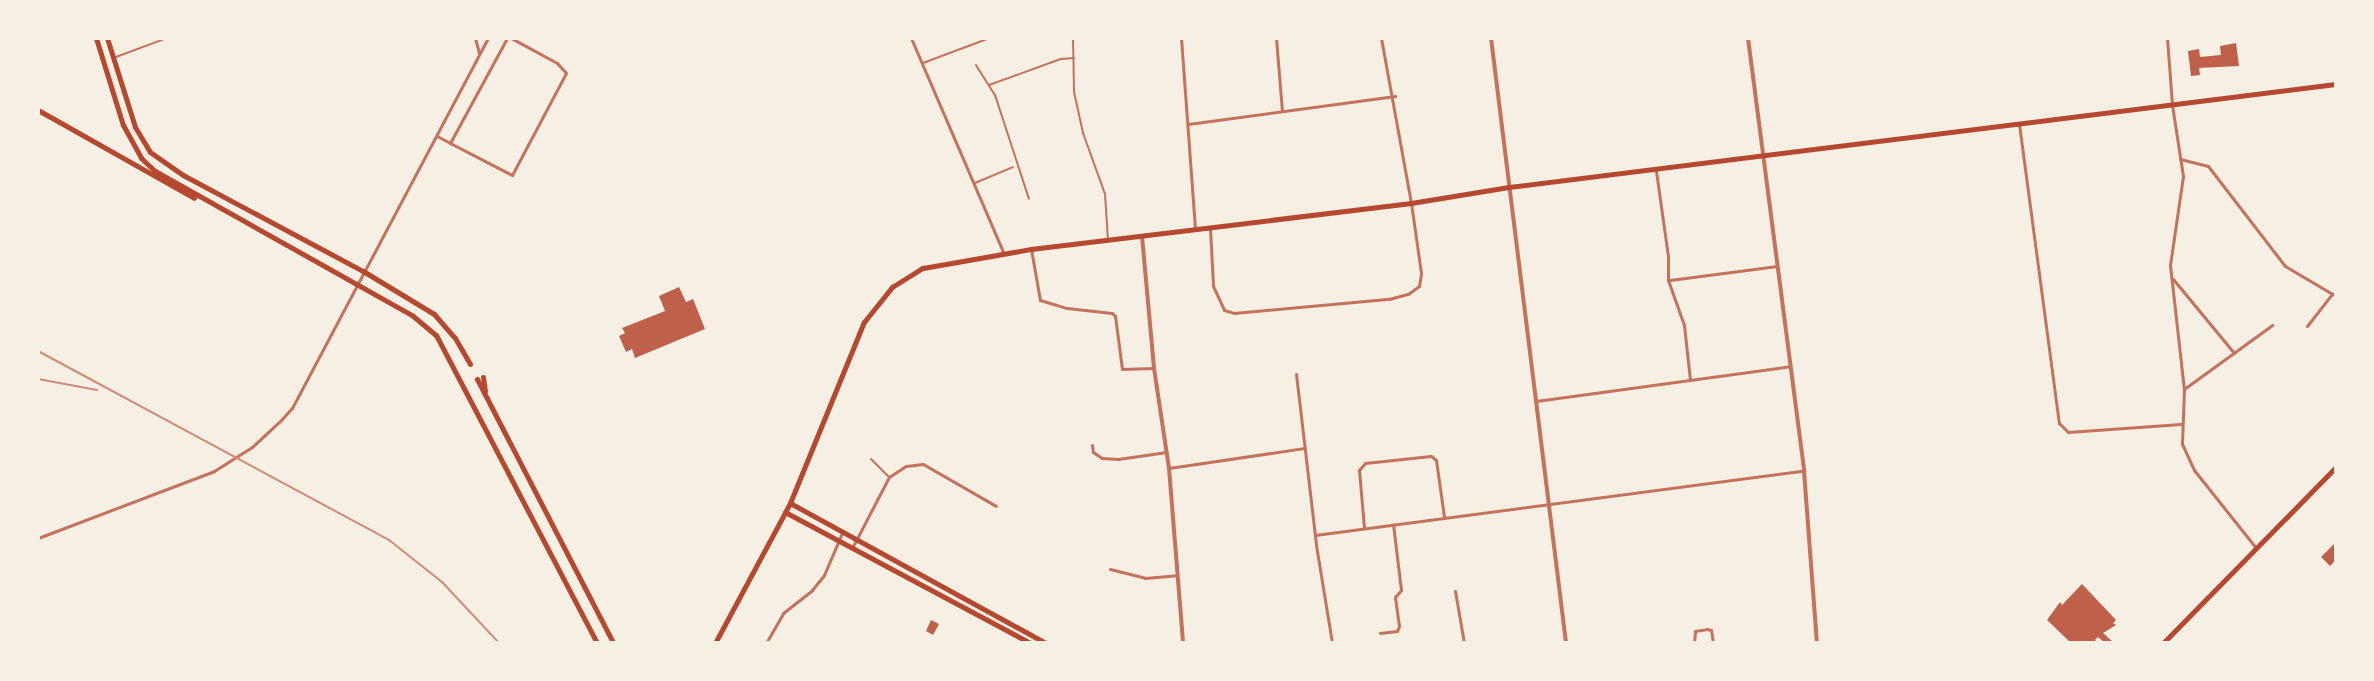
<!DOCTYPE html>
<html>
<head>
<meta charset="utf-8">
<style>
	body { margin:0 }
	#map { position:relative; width:2374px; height:681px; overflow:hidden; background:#f6efe4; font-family:Mulish,sans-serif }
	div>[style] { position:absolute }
	.building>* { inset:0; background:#bf614a }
	.service>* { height:2px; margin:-1px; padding:0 1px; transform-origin:1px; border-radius:1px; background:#c5725c }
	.minor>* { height:3px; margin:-1.5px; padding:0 1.5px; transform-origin:1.5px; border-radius:1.5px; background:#c5725c }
	.tertiary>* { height:4px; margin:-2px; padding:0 2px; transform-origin:2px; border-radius:2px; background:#c5725c }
	.secondary>* { height:5px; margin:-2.5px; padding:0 2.5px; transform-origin:2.5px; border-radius:2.5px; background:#b5482f }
	.primary>* { height:5px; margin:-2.5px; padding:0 2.5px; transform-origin:2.5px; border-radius:2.5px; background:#b5482f }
	.trunk>* { height:5px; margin:-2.5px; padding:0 2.5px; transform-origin:2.5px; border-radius:2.5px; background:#b5482f }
	.rail>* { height:2px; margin:-1px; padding:0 1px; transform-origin:1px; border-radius:1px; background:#cf8b77 }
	span { translate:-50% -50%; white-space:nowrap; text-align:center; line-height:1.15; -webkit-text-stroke:6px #f6efe4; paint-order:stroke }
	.frame { position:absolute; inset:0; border:40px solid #f6efe4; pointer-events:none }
</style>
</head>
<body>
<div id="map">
	<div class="building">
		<i style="clip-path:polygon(2236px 43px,2239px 66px,2199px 68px,2200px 75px,2191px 76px,2188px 51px,2199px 49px,2200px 57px,2221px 55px,2220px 46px)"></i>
		<i style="clip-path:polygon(679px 287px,686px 302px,693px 299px,705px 329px,635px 358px,632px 349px,626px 352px,619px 336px,625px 333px,622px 328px,665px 311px,659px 296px)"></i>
		<i style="clip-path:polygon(2336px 542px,2336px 560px,2330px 566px,2321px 557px)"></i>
		<i style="clip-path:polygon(2082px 584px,2116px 620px,2113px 623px,2116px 625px,2103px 633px,2114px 643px,2105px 643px,2098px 637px,2095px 640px,2098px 643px,2071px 643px,2047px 620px,2060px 602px,2062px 605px)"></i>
		<i style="clip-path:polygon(931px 620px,939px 624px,933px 635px,926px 631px)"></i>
	</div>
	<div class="service">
		<i style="left:1073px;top:38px;width:54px;rotate:88.9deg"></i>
		<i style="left:1074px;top:92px;width:42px;rotate:77.6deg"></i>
		<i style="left:1083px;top:133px;width:65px;rotate:70.2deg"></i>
		<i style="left:1105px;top:194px;width:46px;rotate:86.3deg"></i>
		<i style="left:116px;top:57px;width:54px;rotate:-20.4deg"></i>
		<i style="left:923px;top:63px;width:72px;rotate:-20.5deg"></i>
		<i style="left:976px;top:65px;width:36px;rotate:58deg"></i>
		<i style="left:995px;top:95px;width:109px;rotate:71.9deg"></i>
		<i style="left:989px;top:85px;width:77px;rotate:-19.9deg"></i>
		<i style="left:1061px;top:59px;width:13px;rotate:-4deg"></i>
		<i style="left:975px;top:183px;width:41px;rotate:-22.8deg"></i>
		<i style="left:871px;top:459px;width:24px;rotate:45deg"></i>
	</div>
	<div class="minor">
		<i style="left:475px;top:38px;width:16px;rotate:75deg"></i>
		<i style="left:911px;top:38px;width:235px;rotate:66.7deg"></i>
		<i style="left:1181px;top:38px;width:192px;rotate:85.8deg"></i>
		<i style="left:1276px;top:38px;width:73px;rotate:85.3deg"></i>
		<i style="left:2167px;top:38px;width:67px;rotate:85.7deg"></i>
		<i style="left:2172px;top:105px;width:72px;rotate:81.2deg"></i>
		<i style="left:2183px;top:176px;width:90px;rotate:98.3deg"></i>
		<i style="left:2170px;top:265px;width:125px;rotate:83.6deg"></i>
		<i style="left:2184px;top:389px;width:55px;rotate:92.1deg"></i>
		<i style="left:2182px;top:444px;width:29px;rotate:65deg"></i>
		<i style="left:2194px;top:470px;width:100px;rotate:51.5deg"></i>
		<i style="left:1188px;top:124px;width:209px;rotate:-7.7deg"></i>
		<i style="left:2019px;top:124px;width:302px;rotate:82.4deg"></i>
		<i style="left:2059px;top:423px;width:13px;rotate:45deg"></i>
		<i style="left:2068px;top:432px;width:113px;rotate:-4deg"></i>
		<i style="left:437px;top:136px;width:15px;rotate:28deg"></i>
		<i style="left:450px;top:143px;width:119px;rotate:-61.5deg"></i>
		<i style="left:450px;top:143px;width:70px;rotate:27.3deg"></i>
		<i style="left:512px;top:175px;width:115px;rotate:-62.1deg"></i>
		<i style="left:566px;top:73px;width:13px;rotate:-132deg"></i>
		<i style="left:557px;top:63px;width:52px;rotate:-151.5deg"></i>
		<i style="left:2180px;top:159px;width:29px;rotate:14deg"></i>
		<i style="left:2208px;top:166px;width:126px;rotate:52.4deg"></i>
		<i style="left:2285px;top:266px;width:59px;rotate:30.5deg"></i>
		<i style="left:1656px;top:171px;width:86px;rotate:82deg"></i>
		<i style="left:1668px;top:256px;width:24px;rotate:90deg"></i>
		<i style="left:1668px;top:280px;width:48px;rotate:70.4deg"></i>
		<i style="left:1684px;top:325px;width:55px;rotate:83.8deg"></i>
		<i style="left:1210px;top:228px;width:58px;rotate:87deg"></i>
		<i style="left:1213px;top:286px;width:26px;rotate:65deg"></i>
		<i style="left:1224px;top:310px;width:10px;rotate:17deg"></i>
		<i style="left:1234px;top:313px;width:156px;rotate:-5.2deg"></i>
		<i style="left:1389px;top:299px;width:20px;rotate:-15deg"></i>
		<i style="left:1408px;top:294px;width:14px;rotate:-36deg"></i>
		<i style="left:1419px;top:286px;width:13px;rotate:-81deg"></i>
		<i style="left:1421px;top:273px;width:71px;rotate:-98.1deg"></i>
		<i style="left:1411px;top:203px;width:168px;rotate:-100.3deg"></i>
		<i style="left:1031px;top:249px;width:52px;rotate:80deg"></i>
		<i style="left:1040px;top:300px;width:28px;rotate:17deg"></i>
		<i style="left:1067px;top:308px;width:45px;rotate:6.3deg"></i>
		<i style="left:1112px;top:313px;width:4px;rotate:45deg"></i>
		<i style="left:1115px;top:316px;width:53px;rotate:82.5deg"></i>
		<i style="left:1122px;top:369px;width:32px;rotate:-2deg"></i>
		<i style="left:2173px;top:279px;width:96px;rotate:50.5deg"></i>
		<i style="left:1670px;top:280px;width:108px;rotate:-7.5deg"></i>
		<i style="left:2307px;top:326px;width:41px;rotate:-52deg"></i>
		<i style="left:1296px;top:374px;width:172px;rotate:83.3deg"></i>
		<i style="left:1316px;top:545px;width:99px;rotate:80.7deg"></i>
		<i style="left:2184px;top:389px;width:109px;rotate:-36deg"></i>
		<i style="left:1536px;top:401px;width:256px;rotate:-7.8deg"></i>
		<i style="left:1092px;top:445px;width:7px;rotate:82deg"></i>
		<i style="left:1093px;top:452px;width:11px;rotate:34deg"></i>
		<i style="left:1102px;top:458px;width:16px;rotate:4deg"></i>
		<i style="left:1118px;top:459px;width:49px;rotate:-8.1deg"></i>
		<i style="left:1169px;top:468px;width:136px;rotate:-8.4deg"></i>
		<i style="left:1364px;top:528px;width:58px;rotate:-94.9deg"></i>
		<i style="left:1359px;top:470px;width:9px;rotate:-49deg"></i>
		<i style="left:1365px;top:463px;width:66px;rotate:-6.1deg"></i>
		<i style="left:1431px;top:456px;width:6px;rotate:39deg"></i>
		<i style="left:1436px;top:460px;width:58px;rotate:82deg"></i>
		<i style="left:1315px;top:535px;width:492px;rotate:-7.5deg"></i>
		<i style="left:38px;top:538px;width:188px;rotate:-20.8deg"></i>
		<i style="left:214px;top:471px;width:45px;rotate:-32.3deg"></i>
		<i style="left:252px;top:447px;width:41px;rotate:-43deg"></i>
		<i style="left:282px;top:419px;width:15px;rotate:-48deg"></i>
		<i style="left:292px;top:408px;width:419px;rotate:-62.1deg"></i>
		<i style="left:852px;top:548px;width:80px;rotate:-62.5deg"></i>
		<i style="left:889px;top:477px;width:20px;rotate:-33deg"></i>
		<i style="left:906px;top:466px;width:17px;rotate:-7deg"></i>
		<i style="left:923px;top:464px;width:84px;rotate:29.9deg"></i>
		<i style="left:1110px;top:569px;width:36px;rotate:14deg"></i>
		<i style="left:1145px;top:578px;width:32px;rotate:-5deg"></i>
		<i style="left:1455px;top:591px;width:53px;rotate:80.2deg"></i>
		<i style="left:1380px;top:633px;width:17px;rotate:-7deg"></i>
		<i style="left:1397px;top:631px;width:5px;rotate:-68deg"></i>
		<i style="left:1399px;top:626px;width:29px;rotate:-98deg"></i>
		<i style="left:1395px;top:597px;width:9px;rotate:-49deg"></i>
		<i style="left:1401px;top:590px;width:66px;rotate:-96.9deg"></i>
		<i style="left:766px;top:643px;width:34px;rotate:-60deg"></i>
		<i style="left:783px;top:613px;width:37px;rotate:-38deg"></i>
		<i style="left:812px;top:590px;width:19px;rotate:-51deg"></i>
		<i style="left:824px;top:575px;width:46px;rotate:-66.8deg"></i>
		<i style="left:1694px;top:643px;width:12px;rotate:-85deg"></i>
		<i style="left:1695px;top:631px;width:12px;rotate:-9deg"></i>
		<i style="left:1707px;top:629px;width:4px;rotate:14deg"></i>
		<i style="left:1711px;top:630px;width:13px;rotate:81deg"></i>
	</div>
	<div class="tertiary">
		<i style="left:1491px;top:38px;width:610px;rotate:82.93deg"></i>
		<i style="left:1748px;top:38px;width:437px;rotate:82.6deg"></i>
		<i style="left:1804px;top:471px;width:172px;rotate:85.7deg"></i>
		<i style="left:1142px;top:236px;width:133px;rotate:84.8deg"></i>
		<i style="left:1154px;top:368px;width:101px;rotate:81.5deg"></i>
		<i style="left:1169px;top:468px;width:176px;rotate:85.4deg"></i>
	</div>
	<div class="secondary">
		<i style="left:790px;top:503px;width:292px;rotate:28.7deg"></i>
		<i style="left:785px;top:512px;width:278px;rotate:28.1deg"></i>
	</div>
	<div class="primary">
		<i style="left:96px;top:38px;width:91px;rotate:72.8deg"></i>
		<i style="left:123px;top:125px;width:38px;rotate:61deg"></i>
		<i style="left:141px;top:158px;width:19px;rotate:43deg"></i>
		<i style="left:155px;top:171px;width:296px;rotate:29.3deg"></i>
		<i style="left:413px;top:316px;width:30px;rotate:40deg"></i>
		<i style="left:436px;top:335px;width:348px;rotate:62.4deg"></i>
		<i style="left:107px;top:38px;width:93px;rotate:72.5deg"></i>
		<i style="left:135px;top:127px;width:29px;rotate:59deg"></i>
		<i style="left:150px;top:152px;width:40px;rotate:34.9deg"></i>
		<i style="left:183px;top:175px;width:204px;rotate:28.1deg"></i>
		<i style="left:363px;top:271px;width:83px;rotate:31.2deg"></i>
		<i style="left:434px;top:314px;width:32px;rotate:49deg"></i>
		<i style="left:455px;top:338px;width:30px;rotate:60deg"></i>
		<i style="left:38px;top:110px;width:179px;rotate:29.4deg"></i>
		<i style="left:483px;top:377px;width:14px;rotate:82deg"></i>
		<i style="left:477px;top:379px;width:297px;rotate:62.7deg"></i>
		<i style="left:715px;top:643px;width:159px;rotate:-61.8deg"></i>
		<i style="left:790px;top:503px;width:196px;rotate:-67.8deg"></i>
		<i style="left:864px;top:322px;width:45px;rotate:-51.3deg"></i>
		<i style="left:892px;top:287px;width:36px;rotate:-32deg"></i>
		<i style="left:923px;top:268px;width:110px;rotate:-10deg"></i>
		<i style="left:1031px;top:249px;width:383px;rotate:-6.9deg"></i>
		<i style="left:1411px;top:203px;width:99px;rotate:-9.3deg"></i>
		<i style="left:1509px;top:187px;width:833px;rotate:-7.1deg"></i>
	</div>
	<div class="trunk">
		<i style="left:2163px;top:643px;width:247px;rotate:-45.5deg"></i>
	</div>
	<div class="rail">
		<i style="left:38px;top:351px;width:399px;rotate:28.3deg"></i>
		<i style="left:389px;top:540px;width:68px;rotate:38.4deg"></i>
		<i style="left:442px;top:582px;width:83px;rotate:46.9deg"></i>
		<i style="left:38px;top:379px;width:60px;rotate:10.6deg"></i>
	</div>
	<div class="frame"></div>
</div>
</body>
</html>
